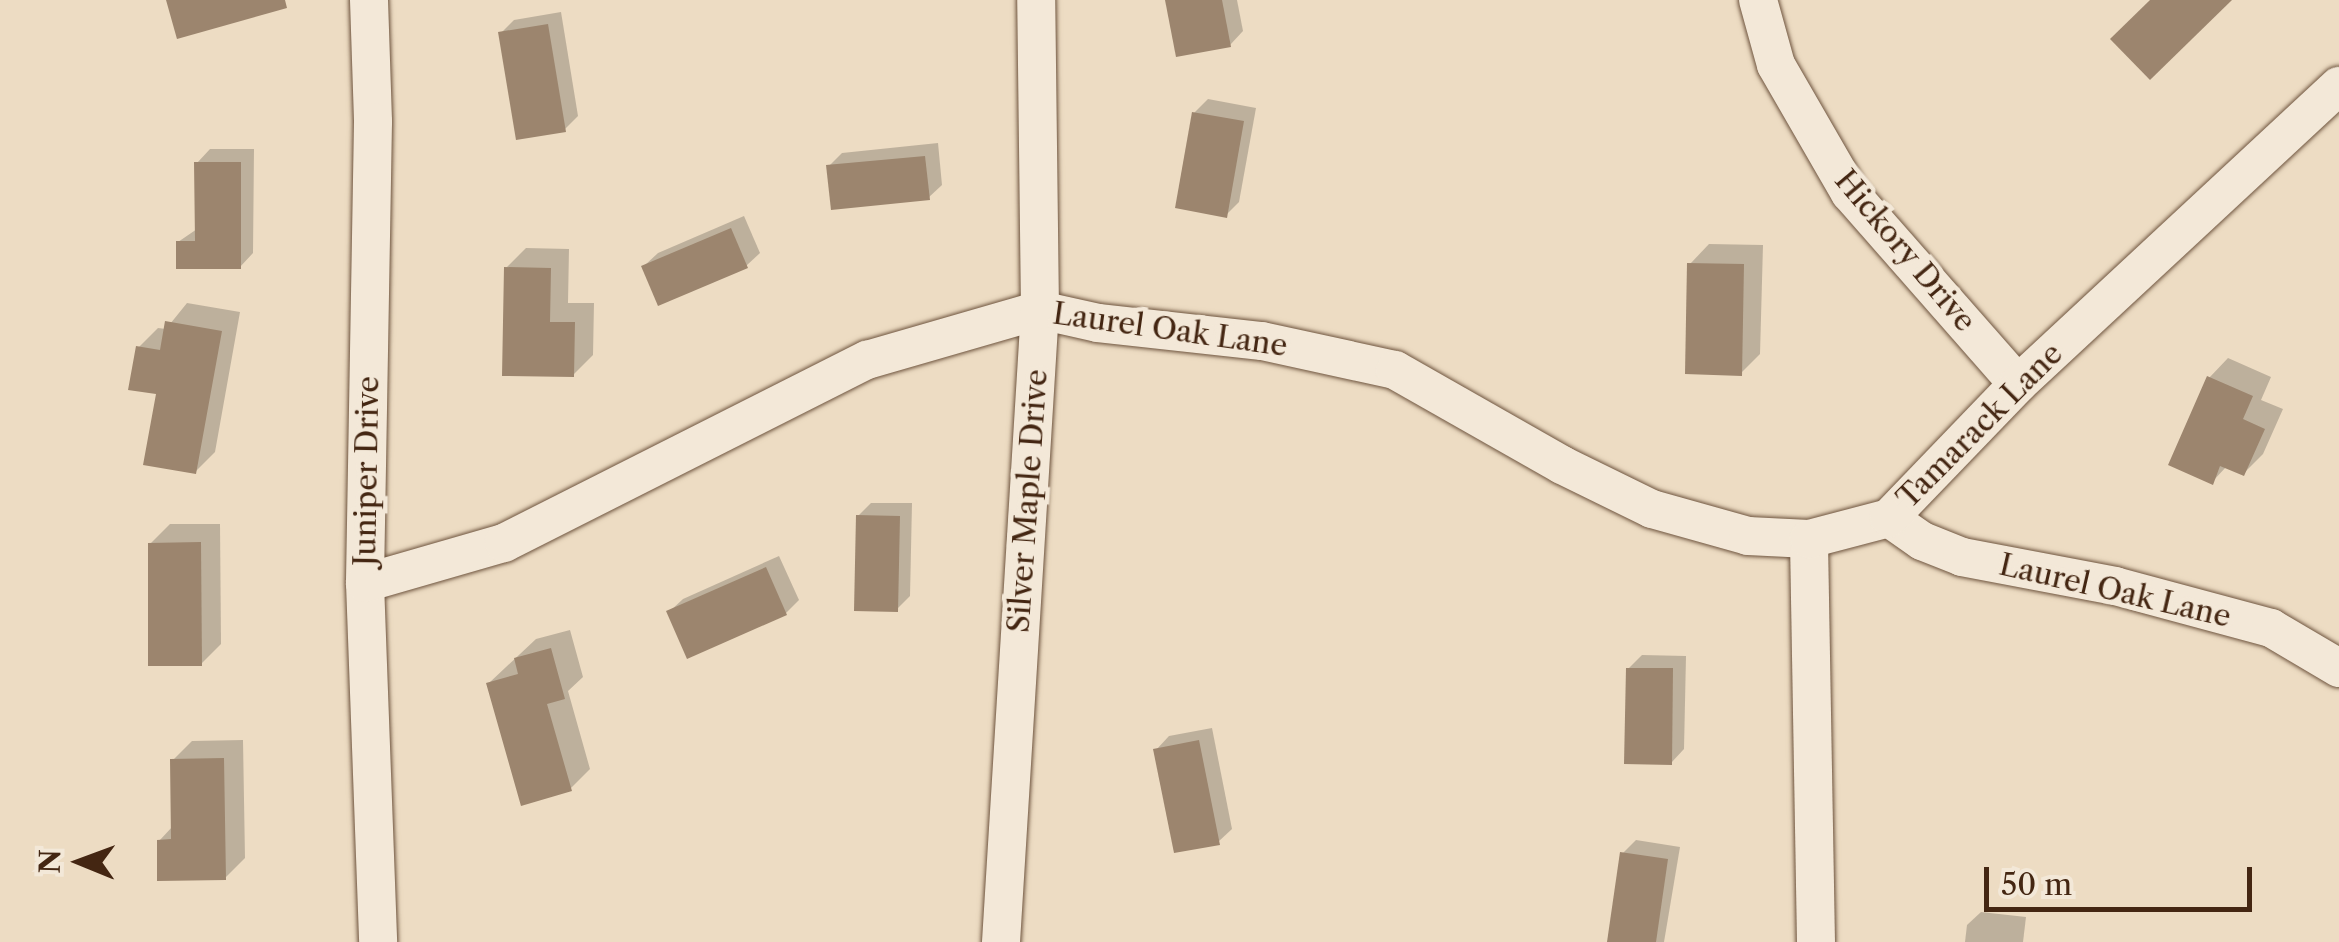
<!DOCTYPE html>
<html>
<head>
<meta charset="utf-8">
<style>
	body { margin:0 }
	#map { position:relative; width:2339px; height:942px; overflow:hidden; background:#eddcc3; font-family:"Libre Caslon Text",serif }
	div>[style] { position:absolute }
	.shadow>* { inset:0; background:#0003 }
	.building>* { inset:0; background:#9c856e }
	.roads { filter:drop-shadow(0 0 2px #6e543e) drop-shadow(0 0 2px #6e543e) }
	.minor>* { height:38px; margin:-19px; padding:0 19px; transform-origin:19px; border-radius:19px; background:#f3e8d8 }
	span { translate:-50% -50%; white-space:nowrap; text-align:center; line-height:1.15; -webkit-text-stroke:9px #f3e8d8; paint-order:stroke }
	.street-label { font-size:30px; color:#442612 }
	.north { position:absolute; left:30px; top:812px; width:100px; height:100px; -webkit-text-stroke:8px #f3e8d8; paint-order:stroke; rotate:271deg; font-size:28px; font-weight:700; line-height:40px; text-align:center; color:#442612 }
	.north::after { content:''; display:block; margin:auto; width:35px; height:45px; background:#442612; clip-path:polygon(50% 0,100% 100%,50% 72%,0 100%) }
	.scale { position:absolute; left:1984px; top:867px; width:268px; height:45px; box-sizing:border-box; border:5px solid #442612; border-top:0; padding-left:12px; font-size:30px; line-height:35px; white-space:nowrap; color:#442612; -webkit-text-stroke:8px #f3e8d8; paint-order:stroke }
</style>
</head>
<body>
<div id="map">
	<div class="shadow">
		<i style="clip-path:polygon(1168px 0,1237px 0,1243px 31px,1230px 45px)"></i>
		<i style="clip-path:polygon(561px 12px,578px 116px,564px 130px,501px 33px,514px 20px)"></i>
		<i style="clip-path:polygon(1208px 99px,1256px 108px,1239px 202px,1226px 215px,1194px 113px)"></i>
		<i style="clip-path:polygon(938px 143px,942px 185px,928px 198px,829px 166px,842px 153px)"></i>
		<i style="clip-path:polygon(210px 149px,254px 149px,253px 253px,240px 267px,178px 242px,197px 229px,197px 163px)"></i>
		<i style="clip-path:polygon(744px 216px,760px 253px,746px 266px,644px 266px,658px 253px)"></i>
		<i style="clip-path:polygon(1709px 244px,1763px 245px,1760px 354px,1741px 373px,1690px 264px)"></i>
		<i style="clip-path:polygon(526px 248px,569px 249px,568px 303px,594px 303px,593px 355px,573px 375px,506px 268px)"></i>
		<i style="clip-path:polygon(187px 303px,240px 312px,215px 452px,195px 472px,138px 348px,158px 328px,166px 329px)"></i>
		<i style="clip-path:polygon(2228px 358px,2271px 377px,2261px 400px,2283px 409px,2263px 454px,2244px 473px,2227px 466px,2212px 482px,2209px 378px)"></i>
		<i style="clip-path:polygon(871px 503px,912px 503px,910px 596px,897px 609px,858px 516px)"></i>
		<i style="clip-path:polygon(170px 524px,220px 524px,221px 644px,201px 664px,150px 544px)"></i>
		<i style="clip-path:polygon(779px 556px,799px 600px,786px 613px,669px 612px,683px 599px)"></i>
		<i style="clip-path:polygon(570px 630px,583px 677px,568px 691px,590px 769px,571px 788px,489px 683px,536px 639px)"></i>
		<i style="clip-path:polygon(1642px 655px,1686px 656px,1684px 749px,1671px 763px,1628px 669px)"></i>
		<i style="clip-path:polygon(1212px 728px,1232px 829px,1218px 842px,1156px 750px,1169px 736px)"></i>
		<i style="clip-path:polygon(243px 740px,245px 858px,225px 878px,159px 841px,173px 826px,173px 760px,192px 741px)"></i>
		<i style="clip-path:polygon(1636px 840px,1680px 847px,1664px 942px,1610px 942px,1623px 853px)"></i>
		<i style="clip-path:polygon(1981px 912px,2026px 917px,2023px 942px,1965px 942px,1967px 925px)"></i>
	</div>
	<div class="building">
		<i style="clip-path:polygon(166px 0,285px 0,287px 8px,177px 39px)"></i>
		<i style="clip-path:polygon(1165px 0,1222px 0,1231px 47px,1176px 57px)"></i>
		<i style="clip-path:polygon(2150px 0,2232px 0,2150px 80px,2110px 39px)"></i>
		<i style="clip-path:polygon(548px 24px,566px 132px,516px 140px,498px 32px)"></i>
		<i style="clip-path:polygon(1192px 112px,1244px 121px,1227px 218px,1175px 208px)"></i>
		<i style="clip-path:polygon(925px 156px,930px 200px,831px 210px,826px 165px)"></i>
		<i style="clip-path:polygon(194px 162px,241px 162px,241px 269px,176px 269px,176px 241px,195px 241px)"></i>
		<i style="clip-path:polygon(731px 228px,748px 268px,658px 306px,641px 266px)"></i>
		<i style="clip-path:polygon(1687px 263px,1744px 264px,1742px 376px,1685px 374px)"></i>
		<i style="clip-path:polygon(504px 267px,551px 268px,550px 322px,575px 322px,574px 377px,502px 376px)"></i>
		<i style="clip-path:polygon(165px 321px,222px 331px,196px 474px,143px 465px,156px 394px,128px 390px,136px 346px,160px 350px)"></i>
		<i style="clip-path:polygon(2207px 376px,2253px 396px,2243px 419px,2265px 429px,2244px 476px,2220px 466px,2213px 485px,2168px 465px)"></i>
		<i style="clip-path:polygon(856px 515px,900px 516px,898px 612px,854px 611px)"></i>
		<i style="clip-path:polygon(201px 542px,202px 666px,148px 666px,148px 543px)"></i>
		<i style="clip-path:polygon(766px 567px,787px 615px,687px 659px,666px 611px)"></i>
		<i style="clip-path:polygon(551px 648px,565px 699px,547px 704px,572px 791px,521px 806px,486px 683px,518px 674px,514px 658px)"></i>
		<i style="clip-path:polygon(1626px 668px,1673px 668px,1672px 765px,1624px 764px)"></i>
		<i style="clip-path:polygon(1199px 740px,1220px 845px,1174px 853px,1153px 749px)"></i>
		<i style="clip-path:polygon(224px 758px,226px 880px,157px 881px,157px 840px,171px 839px,170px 759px)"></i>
		<i style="clip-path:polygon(1620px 852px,1668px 859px,1656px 942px,1607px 942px)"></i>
	</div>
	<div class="roads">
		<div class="minor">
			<i style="left:369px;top:0;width:122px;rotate:88.1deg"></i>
			<i style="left:373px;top:122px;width:461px;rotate:91deg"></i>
			<i style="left:365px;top:583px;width:359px;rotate:87.9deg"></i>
			<i style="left:1758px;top:0;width:67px;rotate:74.5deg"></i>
			<i style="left:1776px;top:65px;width:148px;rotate:60deg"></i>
			<i style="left:1850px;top:193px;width:254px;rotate:48.7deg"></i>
			<i style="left:1889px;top:518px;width:40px;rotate:34.9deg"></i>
			<i style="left:1922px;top:541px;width:43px;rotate:21.8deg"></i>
			<i style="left:1962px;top:557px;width:156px;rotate:10.7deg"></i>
			<i style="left:2115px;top:586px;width:162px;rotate:15.1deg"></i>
			<i style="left:2271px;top:628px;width:79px;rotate:30.5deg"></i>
			<i style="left:365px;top:583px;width:145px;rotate:-16.1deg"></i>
			<i style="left:504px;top:543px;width:407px;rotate:-26.8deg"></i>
			<i style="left:867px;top:360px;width:180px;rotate:-16.1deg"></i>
			<i style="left:1040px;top:310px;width:59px;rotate:12.6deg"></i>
			<i style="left:1098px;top:323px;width:165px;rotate:6.3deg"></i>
			<i style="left:1262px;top:341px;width:136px;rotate:12.3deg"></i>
			<i style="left:1395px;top:370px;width:192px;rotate:29.6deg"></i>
			<i style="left:1562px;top:465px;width:100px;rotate:26.1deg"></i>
			<i style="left:1652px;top:509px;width:100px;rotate:15.7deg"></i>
			<i style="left:1748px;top:536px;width:61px;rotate:2.8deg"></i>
			<i style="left:1001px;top:942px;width:633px;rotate:-86.47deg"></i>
			<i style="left:1040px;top:310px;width:310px;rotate:-90.7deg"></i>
			<i style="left:1816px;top:942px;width:403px;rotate:-91deg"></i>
			<i style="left:1809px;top:539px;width:83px;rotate:-14.7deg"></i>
			<i style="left:1889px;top:518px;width:186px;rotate:-46.1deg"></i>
			<i style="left:2018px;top:384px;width:438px;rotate:-42.9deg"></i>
		</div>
	</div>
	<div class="street-label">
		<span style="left:1905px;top:251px;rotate:50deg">Hickory Drive</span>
		<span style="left:1170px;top:330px;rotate:8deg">Laurel Oak Lane</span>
		<span style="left:1980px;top:426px;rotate:-45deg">Tamarack Lane</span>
		<span style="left:367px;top:471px;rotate:-89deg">Juniper Drive</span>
		<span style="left:1028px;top:501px;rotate:-86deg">Silver Maple Drive</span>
		<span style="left:2115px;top:591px;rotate:13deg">Laurel Oak Lane</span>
	</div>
	<div class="north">N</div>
	<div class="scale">50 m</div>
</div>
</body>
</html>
